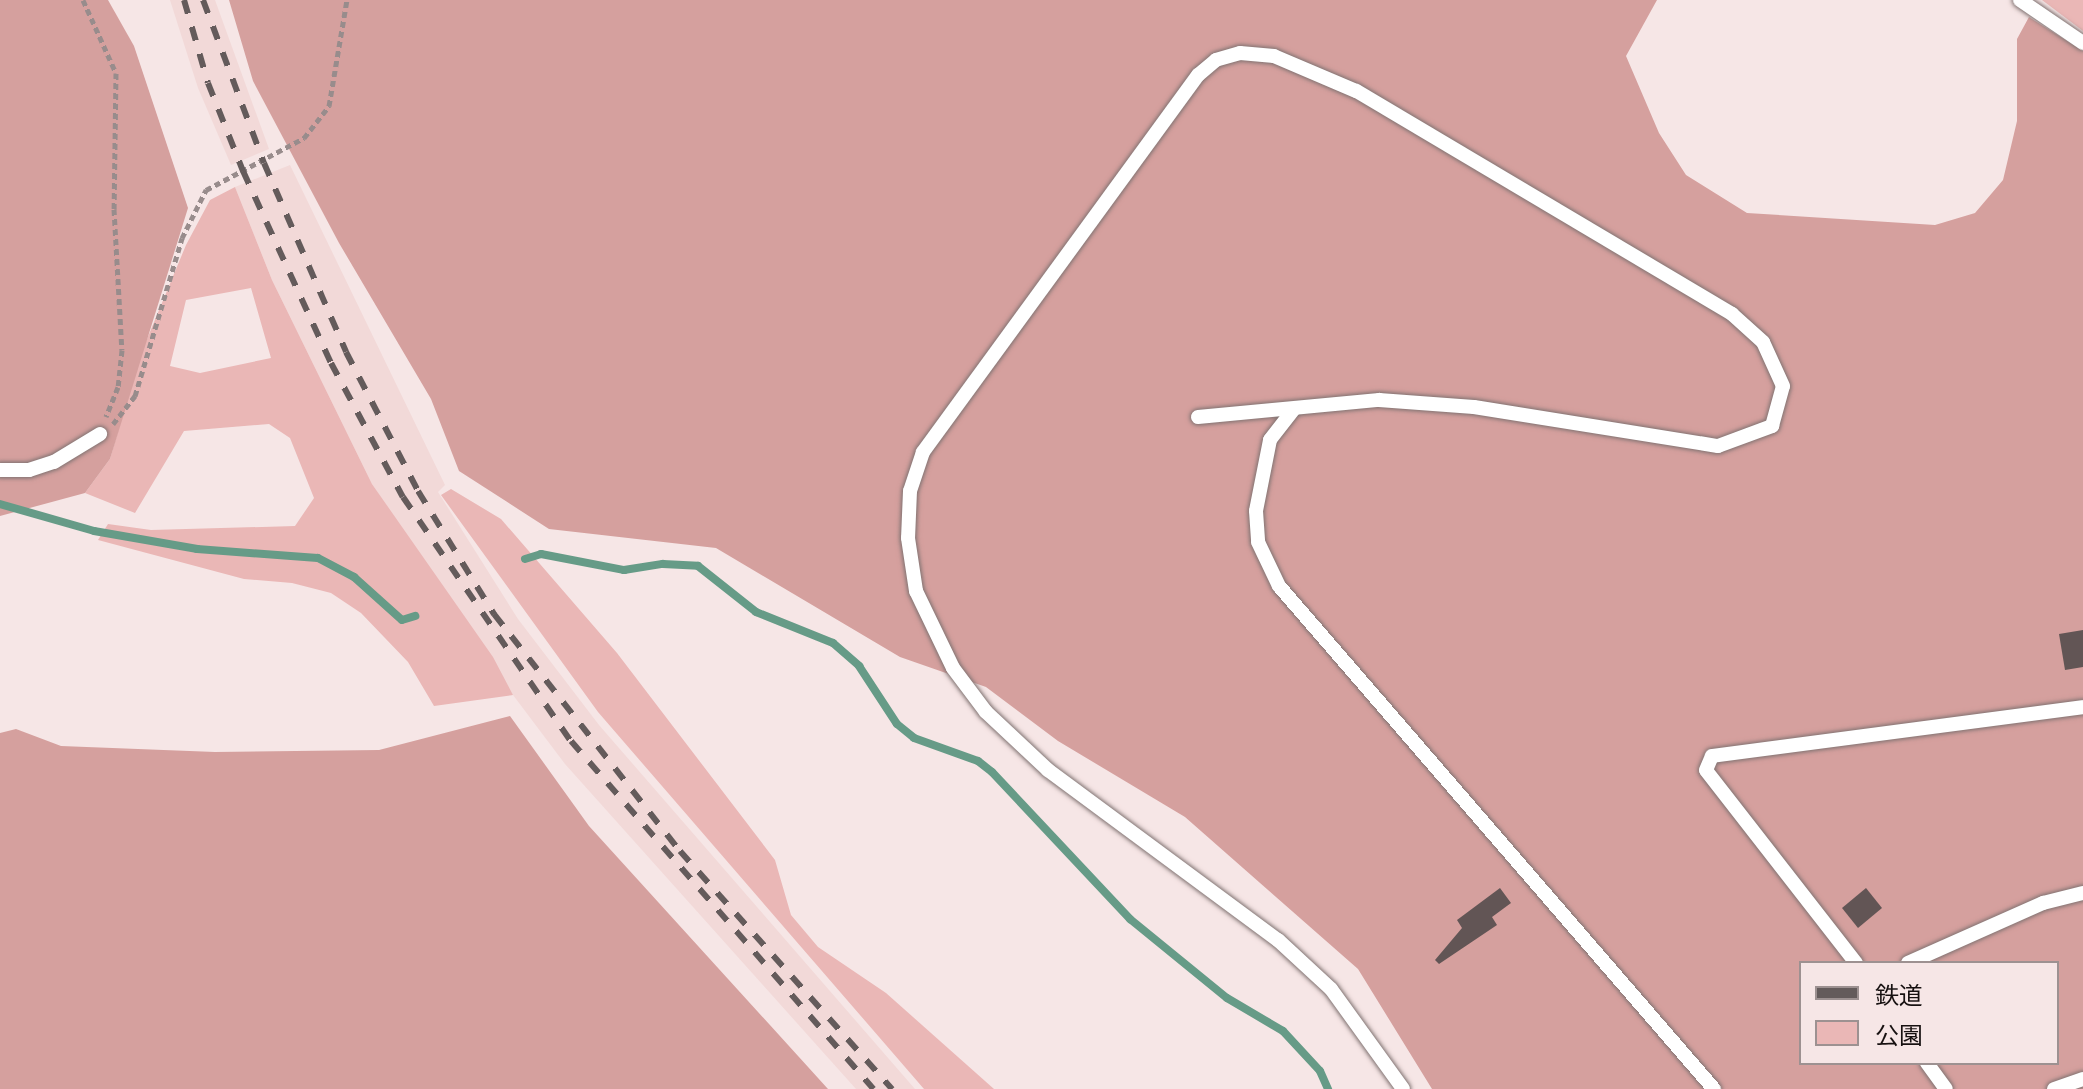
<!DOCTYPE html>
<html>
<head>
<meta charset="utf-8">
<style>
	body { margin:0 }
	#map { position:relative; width:2083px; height:1089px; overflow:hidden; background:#f6e6e6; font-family:"Fira Sans","Noto Sans JP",sans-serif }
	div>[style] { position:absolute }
	.built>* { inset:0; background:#f2d9d8 }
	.green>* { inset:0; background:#eab7b6 }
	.forest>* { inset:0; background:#d5a09e }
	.stream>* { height:8px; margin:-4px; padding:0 4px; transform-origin:4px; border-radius:4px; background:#669b87 }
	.building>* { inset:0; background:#625555 }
	.path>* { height:5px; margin-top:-2.5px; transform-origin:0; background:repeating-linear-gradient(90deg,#988c8c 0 6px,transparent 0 10px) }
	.roads { filter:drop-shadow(0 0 2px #817372) drop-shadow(0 0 2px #817372) }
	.service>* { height:14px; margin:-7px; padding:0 7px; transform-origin:7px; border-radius:7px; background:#fff }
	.rail>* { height:6px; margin-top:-3px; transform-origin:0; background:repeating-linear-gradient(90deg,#645b5b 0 14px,transparent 0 28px) }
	span { translate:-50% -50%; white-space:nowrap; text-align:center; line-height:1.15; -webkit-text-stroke:8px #f6e6e6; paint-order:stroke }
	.legend { position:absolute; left:1799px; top:961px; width:260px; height:104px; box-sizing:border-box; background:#f6e6e6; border:2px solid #9d9191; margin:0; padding:10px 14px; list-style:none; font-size:24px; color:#171111 }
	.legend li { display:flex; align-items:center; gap:16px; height:40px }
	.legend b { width:40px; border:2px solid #9d9191 }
</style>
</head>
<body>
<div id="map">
	<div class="built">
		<i style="clip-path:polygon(170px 0,215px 0,269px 149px,231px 165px,198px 88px)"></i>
		<i style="clip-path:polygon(290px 165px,445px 485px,438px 492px,518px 619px,599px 725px,915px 1089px,856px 1089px,565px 764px,513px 695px,372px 484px,272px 280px,235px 187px)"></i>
	</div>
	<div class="green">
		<i style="clip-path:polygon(2042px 0,2083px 0,2083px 31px)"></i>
		<i style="clip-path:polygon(evenodd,235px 187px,272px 280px,372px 484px,493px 657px,513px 695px,434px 706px,408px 662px,361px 613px,331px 593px,292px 583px,244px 579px,98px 540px,108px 524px,151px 530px,295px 526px,314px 498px,290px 438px,269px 424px,184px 431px,135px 513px,85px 493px,110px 459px,140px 356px,186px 245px,210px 200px,235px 187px,251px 288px,271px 358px,200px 373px,170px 366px,186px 300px,251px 288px)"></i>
		<i style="clip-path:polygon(451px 489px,501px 519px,617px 653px,775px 860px,791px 915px,818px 947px,886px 993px,994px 1089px,924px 1089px,598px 712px,441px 495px)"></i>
	</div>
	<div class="forest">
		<i style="clip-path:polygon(0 0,108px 0,134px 46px,188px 208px,110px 459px,85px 493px,0 516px)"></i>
		<i style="clip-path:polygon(evenodd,229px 0,1657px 0,1626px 56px,1659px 133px,1686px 175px,1747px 213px,1935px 225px,1975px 213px,2003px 180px,2017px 121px,2017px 39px,2029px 17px,2083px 51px,2083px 1089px,1432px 1089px,1358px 969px,1185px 817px,1058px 741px,986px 687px,900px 657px,716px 548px,549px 529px,459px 471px,431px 399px,339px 243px,253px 81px,229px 0,1801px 963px,2057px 963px,2057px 1063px,1801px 1063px,1801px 963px)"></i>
		<i style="clip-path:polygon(510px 716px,589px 826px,828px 1089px,0 1089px,0 733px,16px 729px,61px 746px,215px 752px,379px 750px)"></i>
	</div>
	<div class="stream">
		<i style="left:0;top:504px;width:98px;rotate:16deg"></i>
		<i style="left:94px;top:531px;width:105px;rotate:9.9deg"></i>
		<i style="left:197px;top:549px;width:121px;rotate:4.3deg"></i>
		<i style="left:318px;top:558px;width:41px;rotate:27.8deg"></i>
		<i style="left:354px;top:577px;width:64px;rotate:41.9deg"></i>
		<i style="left:402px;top:620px;width:14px;rotate:-17deg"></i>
		<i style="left:525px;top:559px;width:17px;rotate:-17deg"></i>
		<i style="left:541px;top:554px;width:85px;rotate:10.9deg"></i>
		<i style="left:624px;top:570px;width:39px;rotate:-9deg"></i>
		<i style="left:663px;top:564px;width:35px;rotate:3deg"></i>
		<i style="left:698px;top:566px;width:74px;rotate:38.4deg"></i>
		<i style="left:756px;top:612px;width:83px;rotate:21.9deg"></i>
		<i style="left:833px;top:643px;width:35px;rotate:41deg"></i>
		<i style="left:859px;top:666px;width:69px;rotate:56.8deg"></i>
		<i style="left:897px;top:724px;width:22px;rotate:39deg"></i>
		<i style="left:914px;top:738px;width:68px;rotate:19.8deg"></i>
		<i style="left:978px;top:761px;width:18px;rotate:38deg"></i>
		<i style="left:992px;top:772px;width:202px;rotate:46.8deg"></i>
		<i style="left:1130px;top:919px;width:125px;rotate:39.2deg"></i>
		<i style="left:1227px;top:998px;width:65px;rotate:30.5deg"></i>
		<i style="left:1283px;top:1031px;width:54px;rotate:47.2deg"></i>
		<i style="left:1320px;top:1071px;width:20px;rotate:66deg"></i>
	</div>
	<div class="building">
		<i style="clip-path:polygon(2083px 630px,2083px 667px,2065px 670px,2059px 634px)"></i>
		<i style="clip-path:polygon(1500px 888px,1511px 903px,1492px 917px,1497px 925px,1439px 964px,1435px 960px,1462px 928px,1457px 920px)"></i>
		<i style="clip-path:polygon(1866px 888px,1882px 908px,1858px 928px,1842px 908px)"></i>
	</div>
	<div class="path">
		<i style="left:83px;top:0;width:80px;rotate:65.7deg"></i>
		<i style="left:116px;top:73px;width:136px;rotate:90.8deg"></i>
		<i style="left:114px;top:209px;width:141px;rotate:86.8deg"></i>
		<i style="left:122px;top:350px;width:37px;rotate:96deg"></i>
		<i style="left:118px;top:387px;width:32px;rotate:112deg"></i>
		<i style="left:113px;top:424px;width:36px;rotate:-52deg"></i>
		<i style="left:135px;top:396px;width:165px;rotate:-73.4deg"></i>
		<i style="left:182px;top:238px;width:54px;rotate:-63.4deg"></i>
		<i style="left:206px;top:190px;width:111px;rotate:-28deg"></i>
		<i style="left:304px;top:138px;width:41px;rotate:-52deg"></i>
		<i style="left:329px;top:106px;width:108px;rotate:-80.4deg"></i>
	</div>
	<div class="roads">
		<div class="service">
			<i style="left:2020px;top:0;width:76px;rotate:34.3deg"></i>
			<i style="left:1294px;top:409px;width:39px;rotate:128deg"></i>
			<i style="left:1270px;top:440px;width:72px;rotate:101.2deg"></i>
			<i style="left:1256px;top:511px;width:31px;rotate:86deg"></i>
			<i style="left:1258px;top:542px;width:49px;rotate:64.5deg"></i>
			<i style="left:1279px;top:586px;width:665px;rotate:49.15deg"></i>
			<i style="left:1198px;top:417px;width:182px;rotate:-5.4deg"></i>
			<i style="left:1379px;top:400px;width:95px;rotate:4.2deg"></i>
			<i style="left:1474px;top:407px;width:247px;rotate:9.1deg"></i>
			<i style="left:1718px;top:446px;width:58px;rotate:-20.3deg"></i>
			<i style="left:1772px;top:426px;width:41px;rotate:-74.6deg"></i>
			<i style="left:1783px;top:386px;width:48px;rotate:-114.4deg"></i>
			<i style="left:1763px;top:342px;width:42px;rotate:-137.9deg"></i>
			<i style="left:1732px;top:314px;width:437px;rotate:-149.3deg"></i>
			<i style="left:1356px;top:91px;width:89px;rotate:-156.9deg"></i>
			<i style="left:1274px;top:56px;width:34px;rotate:-175deg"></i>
			<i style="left:1240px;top:53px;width:25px;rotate:164deg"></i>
			<i style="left:1216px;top:60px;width:23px;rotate:140deg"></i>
			<i style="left:1198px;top:75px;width:467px;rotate:126.1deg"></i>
			<i style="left:923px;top:452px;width:41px;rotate:108.4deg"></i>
			<i style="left:910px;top:491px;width:47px;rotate:92.4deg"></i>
			<i style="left:908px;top:538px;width:54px;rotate:81.4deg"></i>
			<i style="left:916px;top:591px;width:85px;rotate:64.3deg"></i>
			<i style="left:953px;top:668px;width:55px;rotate:53.1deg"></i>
			<i style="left:986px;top:712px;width:85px;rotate:43.1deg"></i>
			<i style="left:1048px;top:770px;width:286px;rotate:36.5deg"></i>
			<i style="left:1278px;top:940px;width:72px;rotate:42.8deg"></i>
			<i style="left:1331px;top:989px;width:123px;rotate:54.2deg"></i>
			<i style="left:0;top:470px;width:29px"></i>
			<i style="left:29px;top:470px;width:26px;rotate:-18deg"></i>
			<i style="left:54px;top:462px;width:54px;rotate:-31.3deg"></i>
			<i style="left:1856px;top:963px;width:244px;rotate:-127.9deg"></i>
			<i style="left:1706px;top:770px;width:15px;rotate:-67deg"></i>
			<i style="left:1712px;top:756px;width:374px;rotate:-7.5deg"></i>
			<i style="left:1908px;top:963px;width:148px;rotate:-24deg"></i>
			<i style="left:2043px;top:903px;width:41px;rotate:-14deg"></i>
			<i style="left:1927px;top:1063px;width:32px;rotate:54deg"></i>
			<i style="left:2054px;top:1089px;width:31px;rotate:-19deg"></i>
		</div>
	</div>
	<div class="rail">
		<i style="left:184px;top:0;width:86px;rotate:73.9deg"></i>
		<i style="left:208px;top:83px;width:95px;rotate:68.3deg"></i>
		<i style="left:243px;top:171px;width:211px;rotate:65.4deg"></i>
		<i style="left:331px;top:363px;width:152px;rotate:61.8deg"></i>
		<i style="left:403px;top:497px;width:296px;rotate:55.5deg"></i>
		<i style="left:571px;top:741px;width:461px;rotate:49deg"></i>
		<i style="left:203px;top:0;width:174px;rotate:69.5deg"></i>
		<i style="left:264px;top:163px;width:206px;rotate:66.5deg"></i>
		<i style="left:346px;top:352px;width:157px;rotate:62.6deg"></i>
		<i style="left:418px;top:491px;width:145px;rotate:58.3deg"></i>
		<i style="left:494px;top:614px;width:301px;rotate:51.9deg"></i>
		<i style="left:680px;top:851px;width:319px;rotate:48.3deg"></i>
	</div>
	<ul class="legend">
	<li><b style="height:10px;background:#645b5b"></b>鉄道</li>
	<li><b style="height:22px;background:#eab7b6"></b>公園</li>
	</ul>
</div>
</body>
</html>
